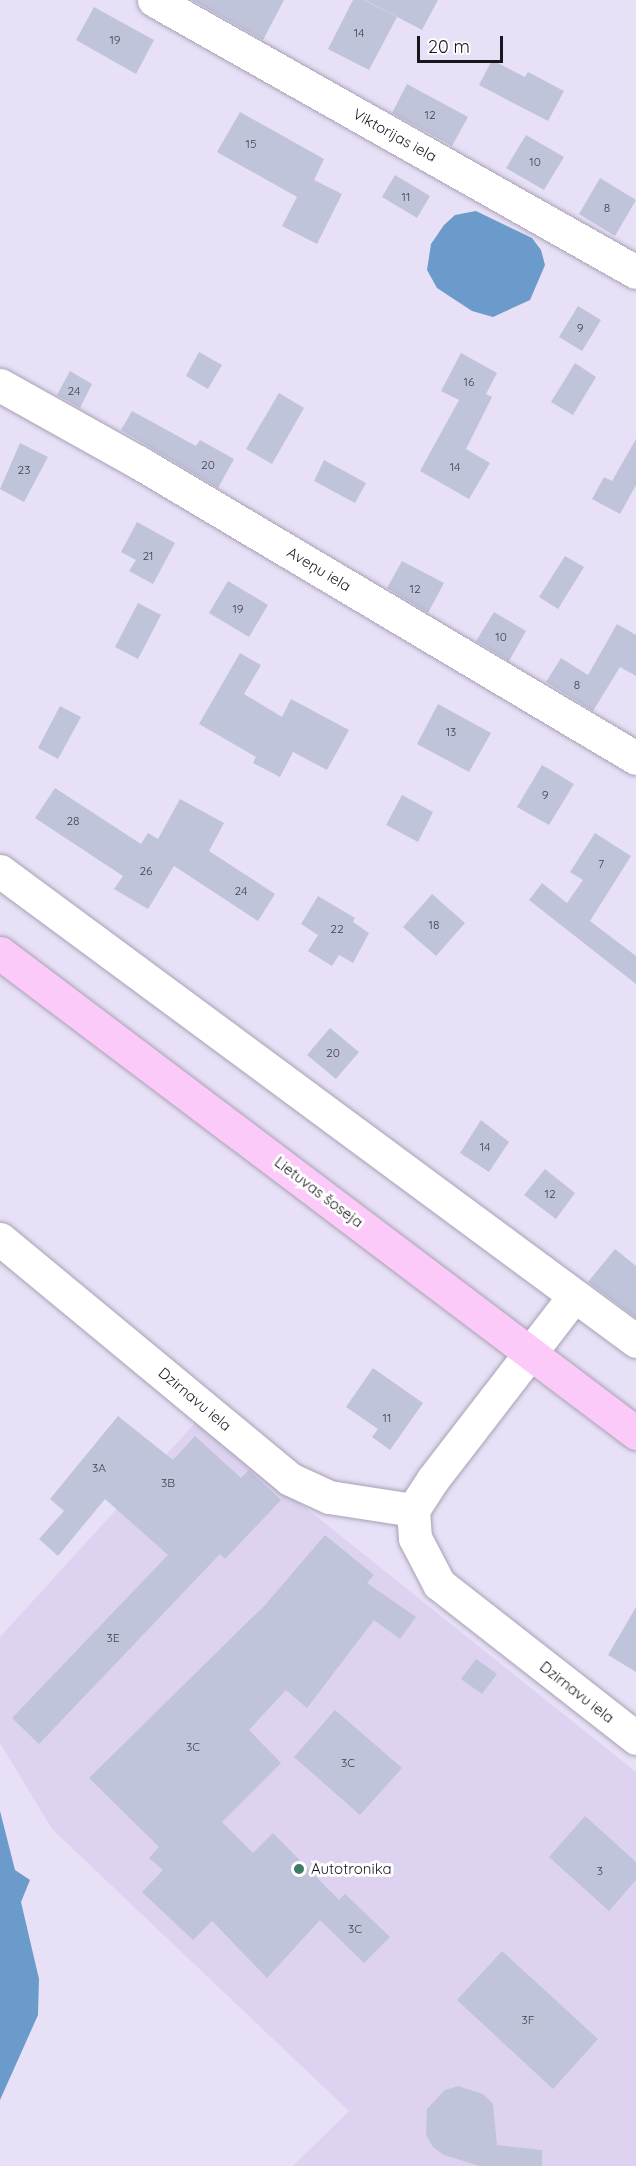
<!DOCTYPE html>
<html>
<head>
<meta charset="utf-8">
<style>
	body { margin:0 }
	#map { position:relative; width:636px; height:2166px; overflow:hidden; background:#e8e0f6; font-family:Quicksand,sans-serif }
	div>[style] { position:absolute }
	.built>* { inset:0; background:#ddd2ef }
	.water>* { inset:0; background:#6b9bca }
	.building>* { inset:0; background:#bfc4da }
	.roads { filter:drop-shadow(0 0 2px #a8a1b5) drop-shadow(0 0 2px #a8a1b5) }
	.minor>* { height:33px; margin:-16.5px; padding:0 16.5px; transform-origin:16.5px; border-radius:16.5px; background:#fff }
	.major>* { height:33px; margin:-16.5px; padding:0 16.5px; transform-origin:16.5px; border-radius:16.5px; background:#fbcaf9 }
	.dots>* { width:16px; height:16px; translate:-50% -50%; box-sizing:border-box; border:3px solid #fff; border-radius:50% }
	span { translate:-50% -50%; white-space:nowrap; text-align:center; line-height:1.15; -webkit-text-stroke:6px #fff; paint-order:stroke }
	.number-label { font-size:12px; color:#42424c }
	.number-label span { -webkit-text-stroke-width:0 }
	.street-label { font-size:15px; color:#19161d }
	.poi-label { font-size:15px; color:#19161d }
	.left { translate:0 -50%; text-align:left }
	.scale { position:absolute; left:417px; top:36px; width:86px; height:27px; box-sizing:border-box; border:3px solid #19161d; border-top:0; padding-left:8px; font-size:18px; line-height:21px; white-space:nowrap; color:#19161d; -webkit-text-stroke:4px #fff; paint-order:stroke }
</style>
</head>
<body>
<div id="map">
	<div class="built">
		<i style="clip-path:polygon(197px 1421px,636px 1772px,636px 2166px,293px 2166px,349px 2111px,52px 1829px,0 1743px,0 1637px)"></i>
	</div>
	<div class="water">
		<i style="clip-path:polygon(476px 211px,532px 238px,541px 250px,545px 265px,530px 300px,493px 317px,472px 311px,437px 288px,427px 270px,431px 244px,444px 225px,455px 215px)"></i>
		<i style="clip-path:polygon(0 1811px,15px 1870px,30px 1880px,21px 1902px,39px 1979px,38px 2015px,0 2100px)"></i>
	</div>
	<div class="building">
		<i style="clip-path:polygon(192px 0,284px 0,263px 40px)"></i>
		<i style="clip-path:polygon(353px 0,364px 0,397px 17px,369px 70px,328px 49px)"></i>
		<i style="clip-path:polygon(365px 0,438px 0,422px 30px)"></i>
		<i style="clip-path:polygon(94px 7px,154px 40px,136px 74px,76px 40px)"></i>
		<i style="clip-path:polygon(492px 60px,525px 77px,528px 72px,564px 91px,548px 121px,479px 85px)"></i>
		<i style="clip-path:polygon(407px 84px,468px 117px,452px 146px,392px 113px)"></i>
		<i style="clip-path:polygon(240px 112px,324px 159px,314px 180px,342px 194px,317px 244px,282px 226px,297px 197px,217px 152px)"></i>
		<i style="clip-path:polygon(526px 135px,564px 157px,544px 190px,506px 168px)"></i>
		<i style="clip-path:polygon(395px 175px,430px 196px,417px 218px,382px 197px)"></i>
		<i style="clip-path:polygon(600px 178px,636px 200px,615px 236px,579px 214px)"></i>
		<i style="clip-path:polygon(578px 306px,601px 320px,582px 351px,559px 337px)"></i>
		<i style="clip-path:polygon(199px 352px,222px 365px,208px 389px,186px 376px)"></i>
		<i style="clip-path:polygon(461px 353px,497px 373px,486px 394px,492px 397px,466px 449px,490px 463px,469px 499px,420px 471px,459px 400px,441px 391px)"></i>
		<i style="clip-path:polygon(575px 363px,596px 377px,573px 415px,551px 402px)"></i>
		<i style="clip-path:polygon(70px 371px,92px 384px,80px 408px,57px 395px)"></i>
		<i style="clip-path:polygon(279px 393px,304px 408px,272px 464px,246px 449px)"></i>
		<i style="clip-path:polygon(132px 411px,196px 446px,200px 440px,234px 459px,218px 488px,121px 430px)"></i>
		<i style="clip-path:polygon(636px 439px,636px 485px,620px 514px,592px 499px,604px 477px,612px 481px)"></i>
		<i style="clip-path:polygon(20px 443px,48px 457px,24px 502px,0 489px)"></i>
		<i style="clip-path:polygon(324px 460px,366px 483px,355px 503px,314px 481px)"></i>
		<i style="clip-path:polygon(137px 522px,175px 543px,153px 584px,129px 571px,136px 560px,121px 552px)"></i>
		<i style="clip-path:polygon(565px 556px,584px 567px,558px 609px,539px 597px)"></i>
		<i style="clip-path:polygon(402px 561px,444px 583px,428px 613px,387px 588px)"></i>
		<i style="clip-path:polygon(228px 581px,268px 605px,249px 637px,209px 613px)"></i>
		<i style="clip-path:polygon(138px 603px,161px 615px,138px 659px,115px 647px)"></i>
		<i style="clip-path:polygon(494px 612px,526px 631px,509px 661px,476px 641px)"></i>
		<i style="clip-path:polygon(617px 624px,636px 635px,636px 676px,620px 667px,593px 711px,546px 682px,561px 658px,588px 675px)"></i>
		<i style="clip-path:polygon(240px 653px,261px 665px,244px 694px,282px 717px,291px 699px,349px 730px,327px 770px,293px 752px,280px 777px,253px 763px,256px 757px,199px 724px)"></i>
		<i style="clip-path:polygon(438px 704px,491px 733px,469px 772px,417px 744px)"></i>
		<i style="clip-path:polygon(60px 706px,81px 717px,58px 759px,38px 748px)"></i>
		<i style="clip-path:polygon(542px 765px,574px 784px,549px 825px,517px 807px)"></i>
		<i style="clip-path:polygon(55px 788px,141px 844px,148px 833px,158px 839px,180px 799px,224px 823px,209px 851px,275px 894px,258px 921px,174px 866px,148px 909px,114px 889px,123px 876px,35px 818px)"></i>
		<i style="clip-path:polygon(402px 795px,433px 812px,418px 842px,386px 825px)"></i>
		<i style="clip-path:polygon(595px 833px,631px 856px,590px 921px,636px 956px,636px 984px,529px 900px,542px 883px,567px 903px,583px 880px,570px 872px)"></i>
		<i style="clip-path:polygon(432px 894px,465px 923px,436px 956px,403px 927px)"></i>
		<i style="clip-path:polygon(318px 896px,355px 918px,353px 922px,369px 933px,353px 963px,339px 955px,332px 966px,308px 951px,318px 935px,301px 924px)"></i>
		<i style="clip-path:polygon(330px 1028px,359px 1052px,336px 1079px,307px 1055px)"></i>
		<i style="clip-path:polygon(481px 1120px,509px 1142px,489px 1172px,460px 1153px)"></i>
		<i style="clip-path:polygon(545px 1169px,575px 1193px,556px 1219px,524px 1195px)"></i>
		<i style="clip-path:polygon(615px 1249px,636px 1266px,636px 1318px,588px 1282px)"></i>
		<i style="clip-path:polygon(373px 1368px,423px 1403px,390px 1450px,372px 1437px,378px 1429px,346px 1407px)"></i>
		<i style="clip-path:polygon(118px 1416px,173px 1460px,195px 1436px,241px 1478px,249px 1470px,281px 1500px,225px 1559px,220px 1554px,39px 1744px,12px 1718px,168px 1555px,105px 1499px,58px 1556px,39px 1539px,64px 1511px,50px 1499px)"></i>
		<i style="clip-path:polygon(325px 1535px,374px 1575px,367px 1583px,416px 1617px,400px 1639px,374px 1620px,307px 1708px,286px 1690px,249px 1730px,281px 1763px,222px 1822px,253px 1853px,273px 1833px,339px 1900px,345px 1894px,390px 1937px,364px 1963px,320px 1920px,267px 1978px,212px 1921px,193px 1940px,142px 1892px,163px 1870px,149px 1858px,159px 1847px,89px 1778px,266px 1604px)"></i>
		<i style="clip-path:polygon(636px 1607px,636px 1672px,608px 1655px)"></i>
		<i style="clip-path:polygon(476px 1659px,497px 1674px,482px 1694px,461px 1679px)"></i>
		<i style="clip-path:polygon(335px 1710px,402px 1768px,360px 1815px,294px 1757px)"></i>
		<i style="clip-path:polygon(585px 1816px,636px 1862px,636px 1880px,609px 1911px,549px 1857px)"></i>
		<i style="clip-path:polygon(502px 1951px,598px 2039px,553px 2089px,457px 2000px)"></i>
		<i style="clip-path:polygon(458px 2086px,483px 2094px,493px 2104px,497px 2145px,542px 2150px,542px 2166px,480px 2166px,444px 2155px,433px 2147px,426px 2135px,427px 2109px,445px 2090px)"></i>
	</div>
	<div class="roads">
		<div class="minor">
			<i style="left:154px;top:0;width:553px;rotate:29.44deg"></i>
			<i style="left:0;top:385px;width:158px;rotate:29.2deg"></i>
			<i style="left:138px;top:462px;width:579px;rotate:30.73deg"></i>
			<i style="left:0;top:871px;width:791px;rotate:36.46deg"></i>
			<i style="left:0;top:1239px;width:376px;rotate:39.6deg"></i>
			<i style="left:290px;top:1479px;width:43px;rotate:24.8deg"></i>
			<i style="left:329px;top:1497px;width:85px;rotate:8.8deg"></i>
			<i style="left:574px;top:1296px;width:231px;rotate:127.6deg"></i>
			<i style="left:433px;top:1479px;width:37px;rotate:123deg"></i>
			<i style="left:413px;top:1510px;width:28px;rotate:86deg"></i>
			<i style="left:415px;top:1538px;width:52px;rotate:62.4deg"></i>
			<i style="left:439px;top:1584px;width:250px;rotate:38deg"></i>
		</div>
		<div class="major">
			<i style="left:0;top:953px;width:797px;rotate:37.04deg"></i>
		</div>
	</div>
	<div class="dots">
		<i style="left:299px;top:1869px;background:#3d7b66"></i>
	</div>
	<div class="number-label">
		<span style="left:359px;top:33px">14</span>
		<span style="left:115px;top:40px">19</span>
		<span style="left:430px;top:115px">12</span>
		<span style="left:251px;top:144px">15</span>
		<span style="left:535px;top:162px">10</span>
		<span style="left:406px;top:197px">11</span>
		<span style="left:607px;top:208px">8</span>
		<span style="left:580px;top:328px">9</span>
		<span style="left:469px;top:382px">16</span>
		<span style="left:74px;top:391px">24</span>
		<span style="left:208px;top:465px">20</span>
		<span style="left:455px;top:467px">14</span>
		<span style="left:24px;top:470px">23</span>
		<span style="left:148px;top:556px">21</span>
		<span style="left:415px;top:589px">12</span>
		<span style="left:238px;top:609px">19</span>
		<span style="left:501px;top:637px">10</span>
		<span style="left:577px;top:685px">8</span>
		<span style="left:451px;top:732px">13</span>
		<span style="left:545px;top:795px">9</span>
		<span style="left:73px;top:821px">28</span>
		<span style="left:601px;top:864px">7</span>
		<span style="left:146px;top:871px">26</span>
		<span style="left:241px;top:891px">24</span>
		<span style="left:434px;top:925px">18</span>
		<span style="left:337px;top:929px">22</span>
		<span style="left:333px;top:1053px">20</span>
		<span style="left:485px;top:1147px">14</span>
		<span style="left:550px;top:1194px">12</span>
		<span style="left:387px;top:1418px">11</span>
		<span style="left:99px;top:1468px">3A</span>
		<span style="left:168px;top:1483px">3B</span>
		<span style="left:113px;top:1638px">3E</span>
		<span style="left:193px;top:1747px">3C</span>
		<span style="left:348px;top:1763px">3C</span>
		<span style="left:600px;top:1871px">3</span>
		<span style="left:355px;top:1929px">3C</span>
		<span style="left:528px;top:2020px">3F</span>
	</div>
	<div class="street-label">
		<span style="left:395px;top:135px;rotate:29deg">Viktorijas iela</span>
		<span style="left:319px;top:569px;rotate:31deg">Aveņu iela</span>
		<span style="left:319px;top:1192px;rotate:37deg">Lietuvas šoseja</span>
		<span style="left:195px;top:1399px;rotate:40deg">Dzirnavu iela</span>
		<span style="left:577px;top:1692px;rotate:38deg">Dzirnavu iela</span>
	</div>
	<div class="poi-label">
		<span class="left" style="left:311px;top:1869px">Autotronika</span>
	</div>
	<div class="scale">20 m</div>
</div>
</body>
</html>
